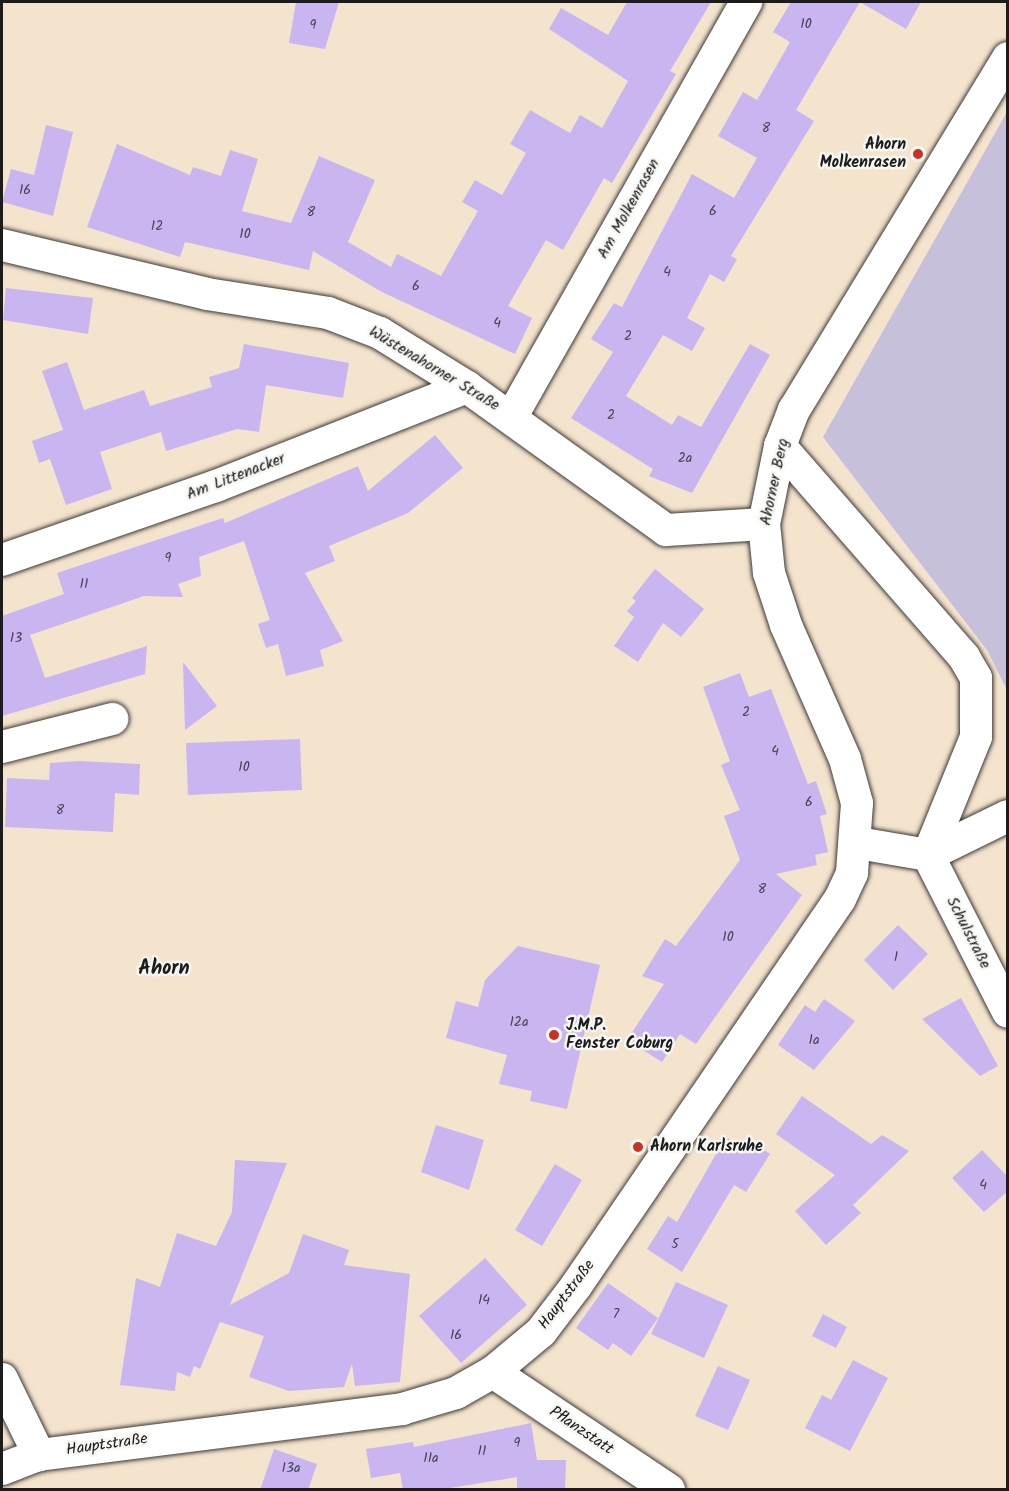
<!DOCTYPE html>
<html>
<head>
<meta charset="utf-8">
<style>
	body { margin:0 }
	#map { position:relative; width:1009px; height:1491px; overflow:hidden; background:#f4e3cd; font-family:Kalam,sans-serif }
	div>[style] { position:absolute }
	.industrial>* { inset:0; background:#c6c0da }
	.building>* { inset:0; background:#c9b6f1 }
	.roads { filter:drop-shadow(0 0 2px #3c3a37) drop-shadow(0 0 2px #3c3a37) }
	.minor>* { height:32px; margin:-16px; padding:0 16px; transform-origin:16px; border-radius:16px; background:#fff }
	.dots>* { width:16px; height:16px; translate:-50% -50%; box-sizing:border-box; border:3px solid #f6f6f2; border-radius:50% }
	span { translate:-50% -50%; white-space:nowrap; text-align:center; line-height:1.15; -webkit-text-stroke:5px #f6f6f2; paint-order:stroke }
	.number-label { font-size:14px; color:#474251 }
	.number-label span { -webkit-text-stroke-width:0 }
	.poi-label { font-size:16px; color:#1c1c1c; font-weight:700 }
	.right { translate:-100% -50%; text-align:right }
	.left { translate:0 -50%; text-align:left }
	.street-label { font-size:16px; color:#1c1c1c }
	.quarter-label { font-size:20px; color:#1c1c1c; font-weight:700 }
	.frame { position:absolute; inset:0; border:3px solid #1c1c1c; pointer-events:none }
</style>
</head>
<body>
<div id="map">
	<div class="industrial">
		<i style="clip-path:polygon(1007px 112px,1007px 690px,987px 650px,823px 437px)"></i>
	</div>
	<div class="building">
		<i style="clip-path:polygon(296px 2px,339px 2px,325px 49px,289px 43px)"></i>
		<i style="clip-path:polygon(627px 2px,711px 2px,670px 71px,676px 74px,612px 183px,604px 178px,563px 250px,546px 240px,508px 306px,532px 318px,515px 354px,380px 291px,313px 251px,309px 270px,185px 242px,180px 257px,87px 227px,117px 144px,190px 175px,193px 167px,221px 176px,230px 150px,258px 159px,242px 211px,291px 223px,319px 156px,375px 180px,348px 242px,391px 267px,397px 254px,441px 276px,478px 211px,462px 202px,475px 180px,502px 195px,526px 153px,510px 144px,530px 110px,570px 133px,580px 115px,602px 128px,628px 81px,549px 29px,561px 8px,608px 35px)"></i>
		<i style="clip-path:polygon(791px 2px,921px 2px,906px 29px,860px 2px,796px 110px,814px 121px,731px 256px,737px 259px,724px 282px,710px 274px,687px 318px,705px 328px,692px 351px,663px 335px,626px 396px,672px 425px,678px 415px,701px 427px,750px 344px,770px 355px,692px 493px,649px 476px,653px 469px,571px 418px,613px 352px,591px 339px,614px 303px,622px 307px,692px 174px,734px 198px,757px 158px,718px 136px,743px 92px,757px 100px,790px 42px,773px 32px)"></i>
		<i style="clip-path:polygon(46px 125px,73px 132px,53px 216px,2px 202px,11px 169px,34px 175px)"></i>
		<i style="clip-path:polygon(6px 288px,93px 298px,88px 334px,3px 320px)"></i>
		<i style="clip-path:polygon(244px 344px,349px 363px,343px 398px,266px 385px,259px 432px,237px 429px,166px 451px,161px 432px,100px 452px,112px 489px,66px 505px,50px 459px,39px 463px,32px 441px,63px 430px,42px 371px,67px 362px,84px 410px,144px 390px,150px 406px,212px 387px,209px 377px,239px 368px)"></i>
		<i style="clip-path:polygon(435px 435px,463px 468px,408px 513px,329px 546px,335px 561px,305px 573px,343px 641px,320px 650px,324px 666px,286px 676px,278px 644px,266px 648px,258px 624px,270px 620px,244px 541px,199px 557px,201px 576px,178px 584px,183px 597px,144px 596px,30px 635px,45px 678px,147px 646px,145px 674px,2px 716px,2px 616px,64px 594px,57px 573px,223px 518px,225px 523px,358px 466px,368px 491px)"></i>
		<i style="clip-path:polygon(655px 569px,704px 609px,681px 637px,663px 623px,638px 662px,614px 646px,634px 617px,627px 611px,636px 601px,632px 598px)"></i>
		<i style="clip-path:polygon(183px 662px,217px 706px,185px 730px)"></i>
		<i style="clip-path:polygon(740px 673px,749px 697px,771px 689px,808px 784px,816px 781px,827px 814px,820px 816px,828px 852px,815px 855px,817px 865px,776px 874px,802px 895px,696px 1044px,680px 1034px,662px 1062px,627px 1040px,664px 984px,642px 976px,665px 939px,676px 946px,740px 860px,724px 816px,740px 810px,721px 765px,730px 761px,703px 687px)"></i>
		<i style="clip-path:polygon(300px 739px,302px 790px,188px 795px,186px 743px)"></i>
		<i style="clip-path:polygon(79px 761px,140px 764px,139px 795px,115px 793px,113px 832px,5px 827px,7px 778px,49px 780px,50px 763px)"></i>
		<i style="clip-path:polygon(898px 925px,928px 954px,893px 990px,864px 960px)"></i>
		<i style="clip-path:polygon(518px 946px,600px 965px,567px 1109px,530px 1101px,532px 1091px,499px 1084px,507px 1055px,446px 1038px,456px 1001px,478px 1007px,485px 980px)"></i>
		<i style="clip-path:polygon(961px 998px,998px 1066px,980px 1076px,922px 1019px)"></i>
		<i style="clip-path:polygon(824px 999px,855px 1021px,814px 1070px,778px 1045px,805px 1005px,815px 1012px)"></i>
		<i style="clip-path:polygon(802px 1096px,871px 1144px,882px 1135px,909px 1151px,853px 1205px,861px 1213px,826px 1245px,795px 1211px,835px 1175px,776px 1134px)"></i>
		<i style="clip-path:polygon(436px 1125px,484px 1140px,469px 1190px,421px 1172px)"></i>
		<i style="clip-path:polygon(726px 1137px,742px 1147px,747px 1139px,770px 1154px,746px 1192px,734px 1185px,682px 1272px,647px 1249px,668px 1216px,677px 1222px)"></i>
		<i style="clip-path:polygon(982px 1150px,1008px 1177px,1008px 1191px,984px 1212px,952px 1178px)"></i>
		<i style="clip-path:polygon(235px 1160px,287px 1163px,230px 1305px,289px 1273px,303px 1234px,349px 1250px,344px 1265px,410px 1274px,400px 1382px,355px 1386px,352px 1364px,344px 1387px,289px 1391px,249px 1377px,264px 1336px,220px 1322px,200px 1369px,194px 1366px,190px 1377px,177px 1372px,175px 1391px,120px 1385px,136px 1278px,160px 1287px,177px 1233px,216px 1246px,232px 1212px)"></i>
		<i style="clip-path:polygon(555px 1164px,582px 1180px,542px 1246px,515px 1230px)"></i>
		<i style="clip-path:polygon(485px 1258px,527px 1305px,461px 1363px,419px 1316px)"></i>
		<i style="clip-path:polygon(676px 1282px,728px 1305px,704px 1358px,651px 1334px)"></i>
		<i style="clip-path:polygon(608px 1283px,658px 1318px,631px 1356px,613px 1343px,608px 1350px,576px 1328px)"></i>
		<i style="clip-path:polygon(823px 1314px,847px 1327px,836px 1348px,812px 1336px)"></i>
		<i style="clip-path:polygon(853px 1360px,888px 1378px,850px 1451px,805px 1428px,822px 1395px,831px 1400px)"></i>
		<i style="clip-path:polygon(718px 1366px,750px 1380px,728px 1430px,695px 1416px)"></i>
		<i style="clip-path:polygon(531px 1423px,537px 1460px,566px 1460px,565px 1490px,517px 1490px,517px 1477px,438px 1490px,403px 1490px,400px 1473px,371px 1478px,366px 1449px,413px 1442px,414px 1447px)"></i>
		<i style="clip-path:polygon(274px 1449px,317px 1464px,308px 1490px,260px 1490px)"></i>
	</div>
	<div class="roads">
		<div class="minor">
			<i style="left:2px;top:245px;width:211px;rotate:13.4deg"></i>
			<i style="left:207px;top:294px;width:122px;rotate:8.9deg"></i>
			<i style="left:328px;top:313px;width:56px;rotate:21deg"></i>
			<i style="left:380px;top:333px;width:102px;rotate:31.8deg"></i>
			<i style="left:467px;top:387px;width:245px;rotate:35.7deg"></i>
			<i style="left:666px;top:530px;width:98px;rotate:-3.5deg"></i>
			<i style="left:512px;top:416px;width:476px;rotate:-60.5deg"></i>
			<i style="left:780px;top:446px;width:280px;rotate:48.9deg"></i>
			<i style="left:964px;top:657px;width:24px;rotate:60deg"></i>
			<i style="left:976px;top:678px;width:59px;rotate:90deg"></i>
			<i style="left:976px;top:737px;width:127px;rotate:112.1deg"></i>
			<i style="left:928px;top:855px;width:176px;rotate:63deg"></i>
			<i style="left:2px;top:560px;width:226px;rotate:-19.1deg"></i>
			<i style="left:216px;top:486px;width:270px;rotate:-21.5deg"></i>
			<i style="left:2px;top:747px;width:114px;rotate:-14.3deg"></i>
			<i style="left:858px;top:843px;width:71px;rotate:9.7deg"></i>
			<i style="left:928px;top:855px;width:89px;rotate:-26deg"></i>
			<i style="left:493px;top:1372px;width:212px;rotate:33.8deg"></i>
			<i style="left:2px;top:1379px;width:85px;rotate:64deg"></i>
			<i style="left:2px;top:1469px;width:40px;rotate:-21deg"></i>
			<i style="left:39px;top:1455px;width:366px;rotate:-7.2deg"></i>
			<i style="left:402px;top:1409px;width:56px;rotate:-16.5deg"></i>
			<i style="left:456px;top:1393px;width:43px;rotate:-29.6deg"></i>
			<i style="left:493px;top:1372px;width:62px;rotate:-39.8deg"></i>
			<i style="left:541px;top:1332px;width:58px;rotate:-52.7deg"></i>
			<i style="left:576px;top:1286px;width:468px;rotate:-55.7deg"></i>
			<i style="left:840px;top:899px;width:29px;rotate:-65deg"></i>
			<i style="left:852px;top:873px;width:70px;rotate:-85.9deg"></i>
			<i style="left:857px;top:803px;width:46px;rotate:-105.3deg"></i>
			<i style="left:845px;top:759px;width:146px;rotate:-113.8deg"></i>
			<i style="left:786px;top:625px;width:55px;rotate:-108.1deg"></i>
			<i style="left:769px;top:573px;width:49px;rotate:-95.8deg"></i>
			<i style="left:764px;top:524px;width:80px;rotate:-78.4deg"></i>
			<i style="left:780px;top:446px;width:39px;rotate:-69deg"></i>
			<i style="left:794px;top:410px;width:412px;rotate:-58.7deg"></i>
		</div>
	</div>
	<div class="dots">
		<i style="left:918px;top:154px;background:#c8321e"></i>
		<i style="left:554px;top:1035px;background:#c8321e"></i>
		<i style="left:638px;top:1147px;background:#c8321e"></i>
	</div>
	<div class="number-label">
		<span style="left:806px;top:24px">10</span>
		<span style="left:313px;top:25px">9</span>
		<span style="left:766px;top:128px">8</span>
		<span style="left:25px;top:190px">16</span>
		<span style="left:713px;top:211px">6</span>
		<span style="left:311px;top:212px">8</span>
		<span style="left:157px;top:226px">12</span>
		<span style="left:245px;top:234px">10</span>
		<span style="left:667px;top:272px">4</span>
		<span style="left:416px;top:286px">6</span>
		<span style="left:497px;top:323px">4</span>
		<span style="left:628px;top:336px">2</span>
		<span style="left:611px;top:415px">2</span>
		<span style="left:685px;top:458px">2a</span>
		<span style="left:168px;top:558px">9</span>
		<span style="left:84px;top:584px">11</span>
		<span style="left:16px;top:638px">13</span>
		<span style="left:746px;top:712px">2</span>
		<span style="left:775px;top:751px">4</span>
		<span style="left:244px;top:767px">10</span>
		<span style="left:809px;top:802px">6</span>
		<span style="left:60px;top:810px">8</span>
		<span style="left:762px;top:889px">8</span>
		<span style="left:728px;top:937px">10</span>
		<span style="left:896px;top:957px">1</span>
		<span style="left:519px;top:1022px">12a</span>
		<span style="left:814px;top:1040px">1a</span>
		<span style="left:983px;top:1185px">4</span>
		<span style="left:675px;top:1244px">5</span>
		<span style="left:484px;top:1300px">14</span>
		<span style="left:616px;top:1314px">7</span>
		<span style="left:456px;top:1335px">16</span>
		<span style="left:517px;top:1443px">9</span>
		<span style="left:482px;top:1451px">11</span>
		<span style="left:431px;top:1458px">11a</span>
		<span style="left:291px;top:1468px">13a</span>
	</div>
	<div class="poi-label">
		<span class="right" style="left:906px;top:154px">Ahorn<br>Molkenrasen</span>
		<span class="left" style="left:566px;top:1035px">J.M.P.<br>Fenster Coburg</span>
		<span class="left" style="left:650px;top:1147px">Ahorn Karlsruhe</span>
	</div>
	<div class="street-label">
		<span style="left:629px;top:209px;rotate:-61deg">Am Molkenrasen</span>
		<span style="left:434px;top:369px;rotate:31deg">Wüstenahorner Straße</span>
		<span style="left:236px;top:477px;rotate:-21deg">Am Littenacker</span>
		<span style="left:775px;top:482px;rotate:-78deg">Ahorner Berg</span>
		<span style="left:968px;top:933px;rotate:63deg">Schulstraße</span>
		<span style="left:567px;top:1295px;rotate:-53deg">Hauptstraße</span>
		<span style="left:581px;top:1431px;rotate:34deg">Pflanzstatt</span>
		<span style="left:107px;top:1445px;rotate:-8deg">Hauptstraße</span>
	</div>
	<div class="quarter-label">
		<span style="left:164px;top:969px">Ahorn</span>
	</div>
	<div class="frame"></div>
</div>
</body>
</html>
